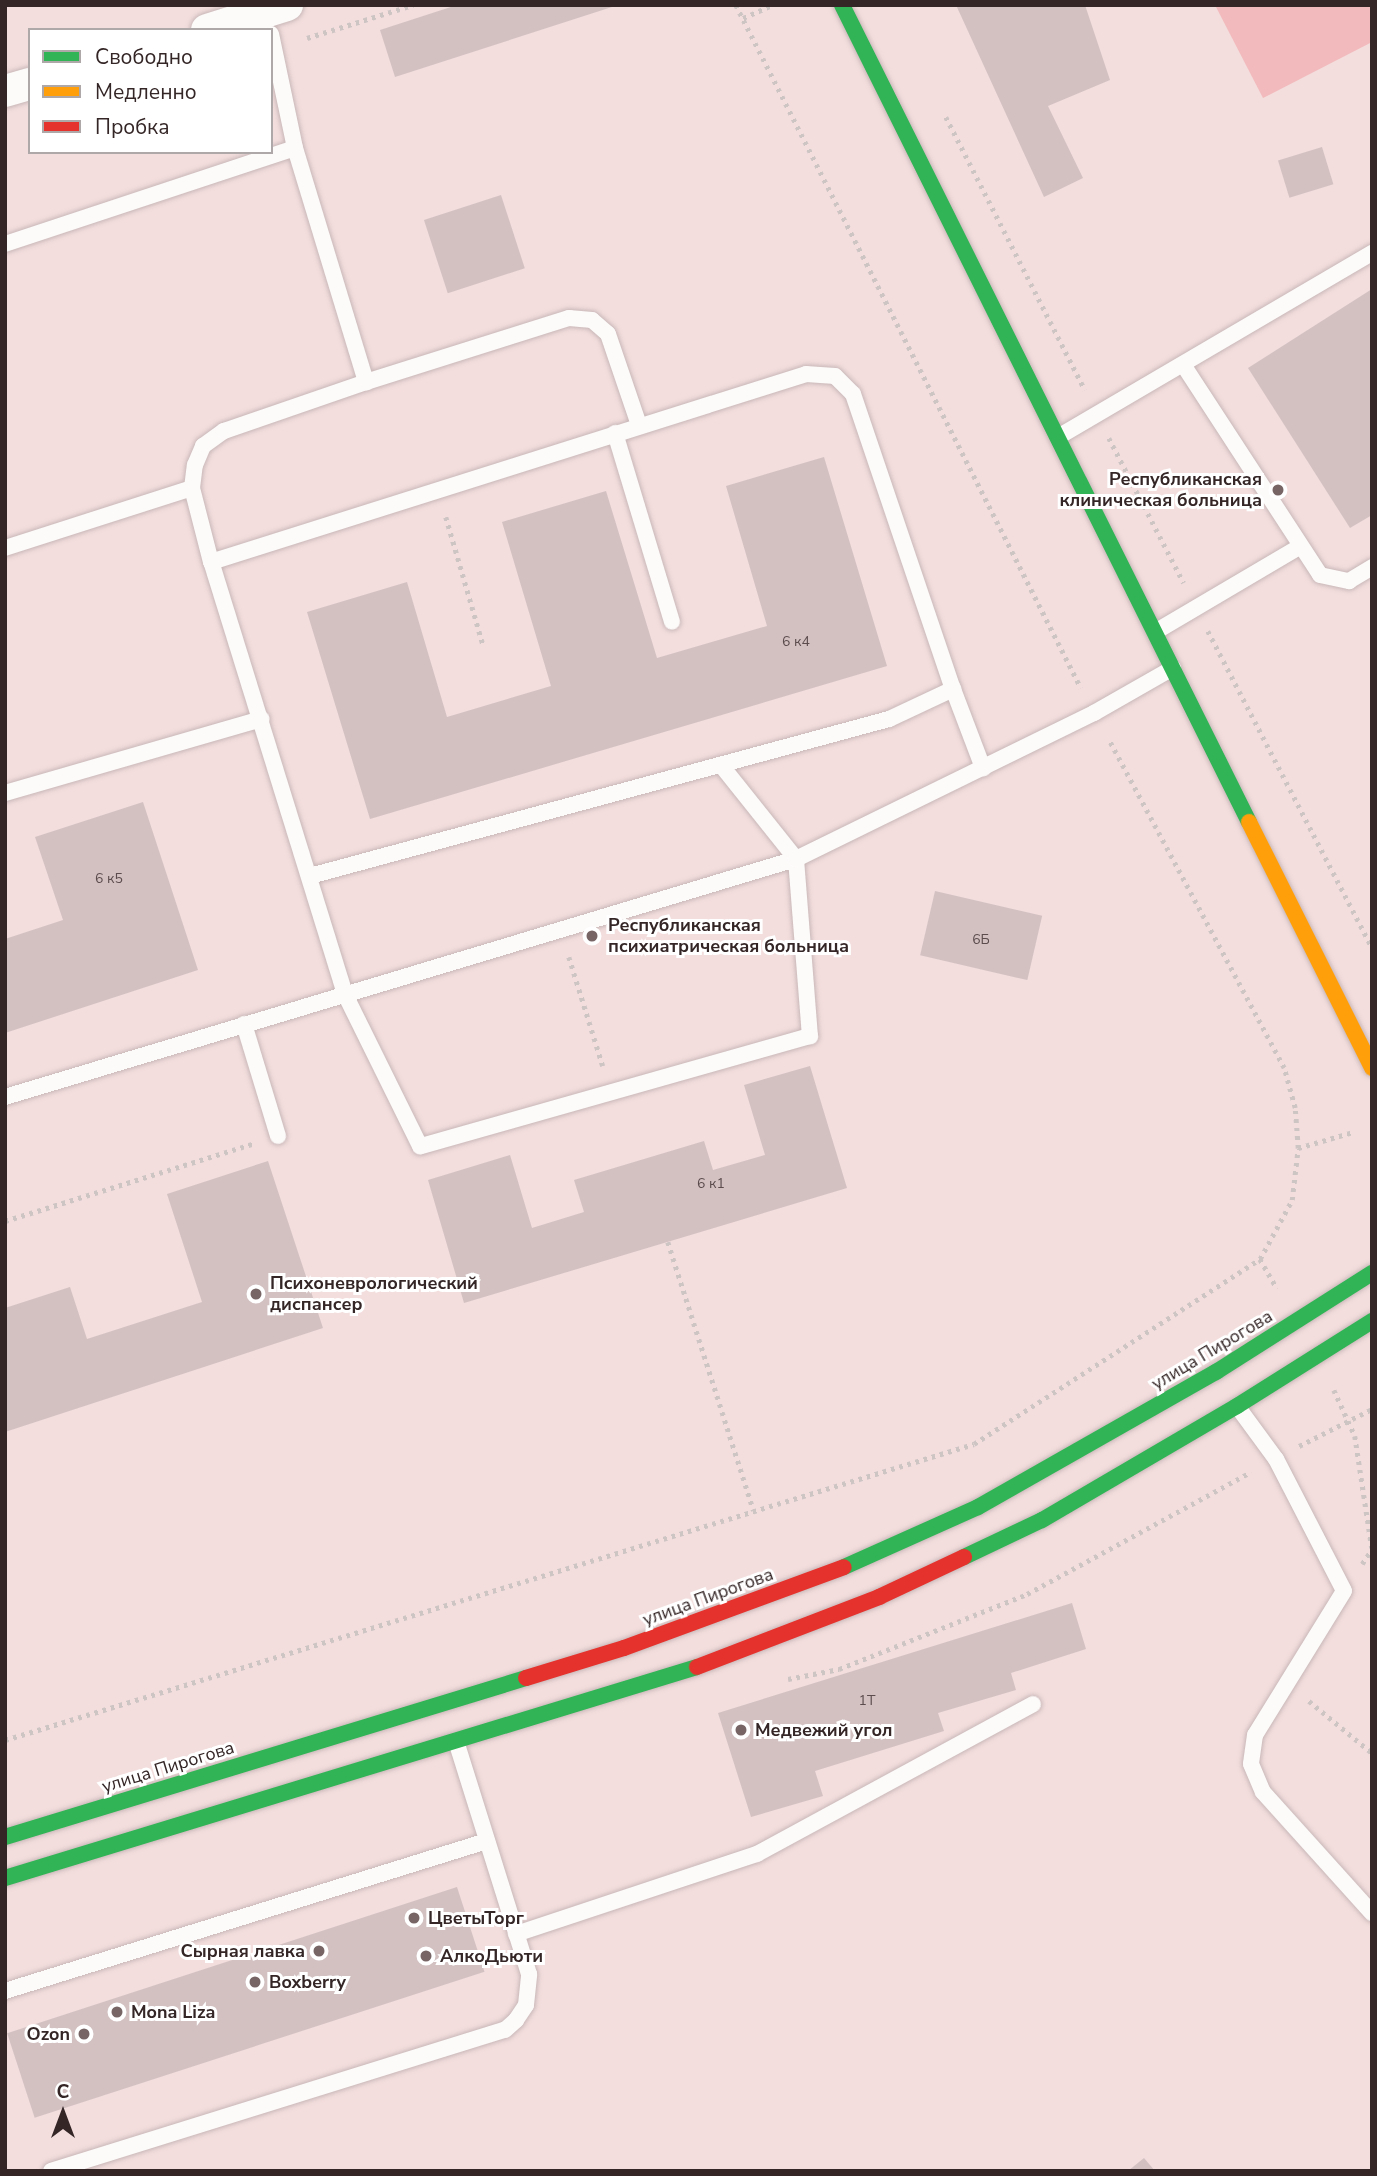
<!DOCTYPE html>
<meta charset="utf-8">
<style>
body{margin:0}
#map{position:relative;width:1377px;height:2176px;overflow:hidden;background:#f3dddd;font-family:"Nunito Sans",sans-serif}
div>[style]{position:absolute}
.green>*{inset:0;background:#f2babc}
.building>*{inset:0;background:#d3c1c2;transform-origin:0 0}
.path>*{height:4.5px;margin-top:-2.25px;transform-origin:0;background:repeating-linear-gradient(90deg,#cdc4c4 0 3.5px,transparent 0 8.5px)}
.roads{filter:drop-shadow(0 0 2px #c8b7b7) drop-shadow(0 0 2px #c8b7b7)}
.lane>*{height:16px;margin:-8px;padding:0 8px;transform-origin:8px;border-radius:8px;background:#fdfafa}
.street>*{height:32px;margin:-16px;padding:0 16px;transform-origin:16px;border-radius:16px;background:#fdfafa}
.fast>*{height:16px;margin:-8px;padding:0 8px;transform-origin:8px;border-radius:8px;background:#30b455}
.slow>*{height:16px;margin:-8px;padding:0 8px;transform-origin:8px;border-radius:8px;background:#ff9f0a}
.jam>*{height:16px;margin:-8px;padding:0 8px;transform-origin:8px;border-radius:8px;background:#e5322d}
.dots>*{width:19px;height:19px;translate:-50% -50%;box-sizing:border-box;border:4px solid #fff;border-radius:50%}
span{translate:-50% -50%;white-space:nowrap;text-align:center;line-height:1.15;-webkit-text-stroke:6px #fff;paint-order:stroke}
.number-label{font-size:14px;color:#5c4c4d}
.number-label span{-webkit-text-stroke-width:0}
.poi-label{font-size:18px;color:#342526;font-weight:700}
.right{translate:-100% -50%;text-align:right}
.left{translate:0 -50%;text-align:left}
.street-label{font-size:18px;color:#342526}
.frame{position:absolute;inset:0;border:7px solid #342526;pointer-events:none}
.legend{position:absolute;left:28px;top:28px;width:245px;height:126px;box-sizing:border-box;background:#fff;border:2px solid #aea8a8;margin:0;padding:9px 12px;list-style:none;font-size:21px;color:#342526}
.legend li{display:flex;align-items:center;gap:14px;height:35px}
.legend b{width:35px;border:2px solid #aea8a8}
.north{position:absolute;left:28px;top:2078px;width:70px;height:70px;-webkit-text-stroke:5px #fff;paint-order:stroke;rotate:0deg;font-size:19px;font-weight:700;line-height:28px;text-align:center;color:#342526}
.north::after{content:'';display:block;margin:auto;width:24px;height:32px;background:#342526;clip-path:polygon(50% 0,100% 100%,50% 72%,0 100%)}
</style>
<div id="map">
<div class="green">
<div style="clip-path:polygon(1215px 5px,1372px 5px,1372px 42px,1263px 98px)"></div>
</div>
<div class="building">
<div style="clip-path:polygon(457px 5px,615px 5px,615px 6px,395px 77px,380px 30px)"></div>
<div style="clip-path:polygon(956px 5px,1085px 5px,1110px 80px,1048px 106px,1083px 178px,1044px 197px)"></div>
<div style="left:1322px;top:147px;width:39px;height:46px;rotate:73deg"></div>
<div style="left:501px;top:195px;width:77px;height:81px;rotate:72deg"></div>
<div style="clip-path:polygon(1372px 289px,1372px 515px,1350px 528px,1248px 368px)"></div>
<div style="clip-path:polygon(824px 457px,887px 666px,370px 819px,307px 612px,407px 582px,447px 717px,551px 686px,502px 522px,606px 491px,657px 658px,767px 626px,726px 486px)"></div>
<div style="clip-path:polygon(143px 802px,198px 970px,5px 1033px,5px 939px,63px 920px,35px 837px)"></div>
<div style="left:935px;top:891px;width:110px;height:66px;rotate:13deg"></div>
<div style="clip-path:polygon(810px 1066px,847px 1188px,464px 1303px,428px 1180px,510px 1155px,532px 1228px,584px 1212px,574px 1180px,704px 1141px,713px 1170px,765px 1155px,744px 1085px)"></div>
<div style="clip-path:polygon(268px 1161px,323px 1328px,5px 1432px,5px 1308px,70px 1287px,87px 1339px,202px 1302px,167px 1194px)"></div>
<div style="clip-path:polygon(1072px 1603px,1086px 1649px,1011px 1673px,1016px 1690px,938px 1713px,944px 1731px,815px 1771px,823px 1796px,751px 1817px,718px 1713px)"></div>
<div style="left:457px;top:1887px;width:89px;height:473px;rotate:72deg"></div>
<div style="clip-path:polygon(1144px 2158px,1155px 2171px,1128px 2171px)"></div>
</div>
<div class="path">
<div style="left:736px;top:5px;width:765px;rotate:63.2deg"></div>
<div style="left:743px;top:18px;width:32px;rotate:-24deg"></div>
<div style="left:307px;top:38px;width:111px;rotate:-17.3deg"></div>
<div style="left:946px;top:117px;width:306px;rotate:63deg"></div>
<div style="left:1109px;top:438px;width:163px;rotate:62.7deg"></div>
<div style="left:446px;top:517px;width:132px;rotate:73.8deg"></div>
<div style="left:1208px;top:631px;width:357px;rotate:62.6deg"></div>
<div style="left:569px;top:957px;width:114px;rotate:72.7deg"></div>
<div style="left:1298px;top:1148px;width:57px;rotate:-16.2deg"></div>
<div style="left:5px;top:1221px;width:259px;rotate:-17.3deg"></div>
<div style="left:668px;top:1242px;width:282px;rotate:72.3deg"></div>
<div style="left:1260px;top:1259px;width:34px;rotate:60deg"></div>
<div style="left:1334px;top:1390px;width:51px;rotate:65.5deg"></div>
<div style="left:1355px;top:1436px;width:113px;rotate:81.4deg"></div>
<div style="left:1299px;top:1446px;width:82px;rotate:-26.9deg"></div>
<div style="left:1362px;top:1564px;width:18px;rotate:-56deg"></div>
<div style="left:788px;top:1679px;width:52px;rotate:-11.1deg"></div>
<div style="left:839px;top:1669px;width:202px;rotate:-21.7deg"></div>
<div style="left:1027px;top:1594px;width:255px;rotate:-28.6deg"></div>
<div style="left:1309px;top:1701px;width:82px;rotate:39.5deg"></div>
<div style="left:5px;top:1740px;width:1013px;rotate:-16.99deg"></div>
<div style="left:974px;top:1444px;width:341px;rotate:-32.9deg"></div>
<div style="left:1260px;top:1259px;width:67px;rotate:-61.5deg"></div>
<div style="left:1292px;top:1200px;width:52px;rotate:-83.4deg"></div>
<div style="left:1298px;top:1148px;width:40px;rotate:-94.3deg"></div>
<div style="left:1295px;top:1108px;width:41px;rotate:-105.4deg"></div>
<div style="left:1284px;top:1068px;width:373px;rotate:-118.1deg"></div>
</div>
<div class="roads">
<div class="lane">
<div style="left:271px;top:34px;width:116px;rotate:78.1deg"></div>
<div style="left:295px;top:148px;width:245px;rotate:73.1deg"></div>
<div style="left:5px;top:244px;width:305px;rotate:-18.3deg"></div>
<div style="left:1184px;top:366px;width:249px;rotate:56.9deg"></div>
<div style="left:1320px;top:575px;width:30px;rotate:12deg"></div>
<div style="left:1349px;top:581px;width:27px;rotate:-31deg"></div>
<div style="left:615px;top:433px;width:197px;rotate:73.2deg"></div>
<div style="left:1058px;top:437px;width:364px;rotate:-30.4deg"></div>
<div style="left:5px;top:548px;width:196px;rotate:-17.8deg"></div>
<div style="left:211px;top:562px;width:76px;rotate:-104.4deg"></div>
<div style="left:192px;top:488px;width:23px;rotate:-83deg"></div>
<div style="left:195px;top:465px;width:21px;rotate:-67deg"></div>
<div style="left:203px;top:446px;width:26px;rotate:-36deg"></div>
<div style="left:224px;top:431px;width:150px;rotate:-19deg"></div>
<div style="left:366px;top:382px;width:213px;rotate:-17.5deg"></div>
<div style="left:569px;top:318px;width:23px;rotate:5deg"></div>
<div style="left:592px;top:320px;width:21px;rotate:41deg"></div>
<div style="left:608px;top:334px;width:96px;rotate:71.2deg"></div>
<div style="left:1155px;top:632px;width:169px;rotate:-30.5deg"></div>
<div style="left:721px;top:765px;width:120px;rotate:51.4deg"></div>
<div style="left:796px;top:859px;width:178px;rotate:85.5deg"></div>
<div style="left:810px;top:1036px;width:405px;rotate:164.2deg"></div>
<div style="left:420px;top:1146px;width:169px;rotate:-116.3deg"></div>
<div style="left:345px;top:994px;width:452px;rotate:-107.2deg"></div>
<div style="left:211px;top:562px;width:624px;rotate:-17.53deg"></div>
<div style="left:806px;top:374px;width:29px;rotate:4deg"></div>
<div style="left:835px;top:376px;width:25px;rotate:45deg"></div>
<div style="left:853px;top:394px;width:311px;rotate:71.3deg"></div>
<div style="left:953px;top:689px;width:85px;rotate:69.2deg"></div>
<div style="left:5px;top:793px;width:267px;rotate:-16.1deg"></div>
<div style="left:310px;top:876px;width:600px;rotate:-15.17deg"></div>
<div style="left:889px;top:719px;width:71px;rotate:-25.1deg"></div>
<div style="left:244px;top:1024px;width:117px;rotate:73.1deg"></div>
<div style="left:5px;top:1097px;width:826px;rotate:-16.75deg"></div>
<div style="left:796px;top:859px;width:332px;rotate:-26.1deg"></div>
<div style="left:1094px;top:713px;width:91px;rotate:-29.7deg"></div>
<div style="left:1237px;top:1406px;width:66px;rotate:53.7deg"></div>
<div style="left:1276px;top:1459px;width:148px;rotate:62.7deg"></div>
<div style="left:1344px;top:1591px;width:169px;rotate:121.7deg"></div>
<div style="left:1255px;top:1735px;width:29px;rotate:98deg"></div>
<div style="left:1251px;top:1764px;width:30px;rotate:67deg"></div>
<div style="left:1263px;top:1792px;width:163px;rotate:48deg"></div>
<div style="left:516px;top:1934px;width:254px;rotate:-18.4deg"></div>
<div style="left:757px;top:1854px;width:314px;rotate:-28.5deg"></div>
<div style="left:5px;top:1991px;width:505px;rotate:-17.29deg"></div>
<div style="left:51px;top:2171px;width:475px;rotate:-17.3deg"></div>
<div style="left:505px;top:2030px;width:15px;rotate:-42deg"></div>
<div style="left:516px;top:2020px;width:18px;rotate:-56deg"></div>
<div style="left:526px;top:2005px;width:31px;rotate:-84deg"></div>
<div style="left:529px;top:1974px;width:244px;rotate:-107.4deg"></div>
</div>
<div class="street">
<div style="left:207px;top:30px;width:84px;rotate:-17.4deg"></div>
<div style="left:5px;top:91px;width:26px;rotate:-16deg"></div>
</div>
<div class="fast">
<div style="left:842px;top:5px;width:913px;rotate:63.52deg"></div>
<div style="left:964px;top:1557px;width:86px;rotate:-25.4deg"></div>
<div style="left:1042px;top:1520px;width:226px;rotate:-30.3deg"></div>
<div style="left:1237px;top:1406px;width:160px;rotate:-32.2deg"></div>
<div style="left:844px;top:1567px;width:147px;rotate:-24.1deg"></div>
<div style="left:978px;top:1507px;width:274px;rotate:-29.6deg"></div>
<div style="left:1216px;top:1372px;width:185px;rotate:-32.4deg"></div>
<div style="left:5px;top:1837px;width:545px;rotate:-16.97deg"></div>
<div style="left:5px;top:1878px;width:723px;rotate:-16.96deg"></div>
</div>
<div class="slow">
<div style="left:1249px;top:822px;width:275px;rotate:63.4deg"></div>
</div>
<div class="jam">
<div style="left:697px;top:1667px;width:195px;rotate:-21deg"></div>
<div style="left:879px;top:1597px;width:94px;rotate:-25.2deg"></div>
<div style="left:526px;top:1678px;width:102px;rotate:-17deg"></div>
<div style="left:624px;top:1648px;width:234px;rotate:-20.2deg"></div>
</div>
</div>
<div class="dots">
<div style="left:1278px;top:490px;background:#776566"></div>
<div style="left:592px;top:936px;background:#776566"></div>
<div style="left:256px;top:1294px;background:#776566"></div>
<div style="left:741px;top:1730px;background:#776566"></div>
<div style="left:414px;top:1918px;background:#776566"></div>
<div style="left:319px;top:1951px;background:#776566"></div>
<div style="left:426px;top:1956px;background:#776566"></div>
<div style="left:255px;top:1982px;background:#776566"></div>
<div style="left:117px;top:2012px;background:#776566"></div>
<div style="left:84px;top:2034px;background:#776566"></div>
</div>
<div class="number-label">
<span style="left:796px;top:642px">6 к4</span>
<span style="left:109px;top:879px">6 к5</span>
<span style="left:981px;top:940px">6Б</span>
<span style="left:711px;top:1184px">6 к1</span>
<span style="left:867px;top:1701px">1Т</span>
</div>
<div class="poi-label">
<span class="right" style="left:1262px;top:490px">Республиканская<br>клиническая больница</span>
<span class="left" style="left:608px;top:936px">Республиканская<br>психиатрическая больница</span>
<span class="left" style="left:270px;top:1294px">Психоневрологический<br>диспансер</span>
<span class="left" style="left:755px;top:1730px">Медвежий угол</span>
<span class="left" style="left:428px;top:1918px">ЦветыТорг</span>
<span class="right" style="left:305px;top:1951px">Сырная лавка</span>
<span class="left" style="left:440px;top:1956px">АлкоДьюти</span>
<span class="left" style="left:269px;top:1982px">Boxberry</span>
<span class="left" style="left:131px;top:2012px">Mona Liza</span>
<span class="right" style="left:70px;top:2034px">Ozon</span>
</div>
<div class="street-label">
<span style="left:1212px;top:1350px;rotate:-31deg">улица Пирогова</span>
<span style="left:708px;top:1597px;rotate:-20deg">улица Пирогова</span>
<span style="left:168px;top:1767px;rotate:-17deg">улица Пирогова</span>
</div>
<div class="frame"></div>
<ul class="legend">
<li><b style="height:9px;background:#30b455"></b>Свободно</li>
<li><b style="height:9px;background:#ff9f0a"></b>Медленно</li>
<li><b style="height:9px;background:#e5322d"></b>Пробка</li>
</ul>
<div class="north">С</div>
</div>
